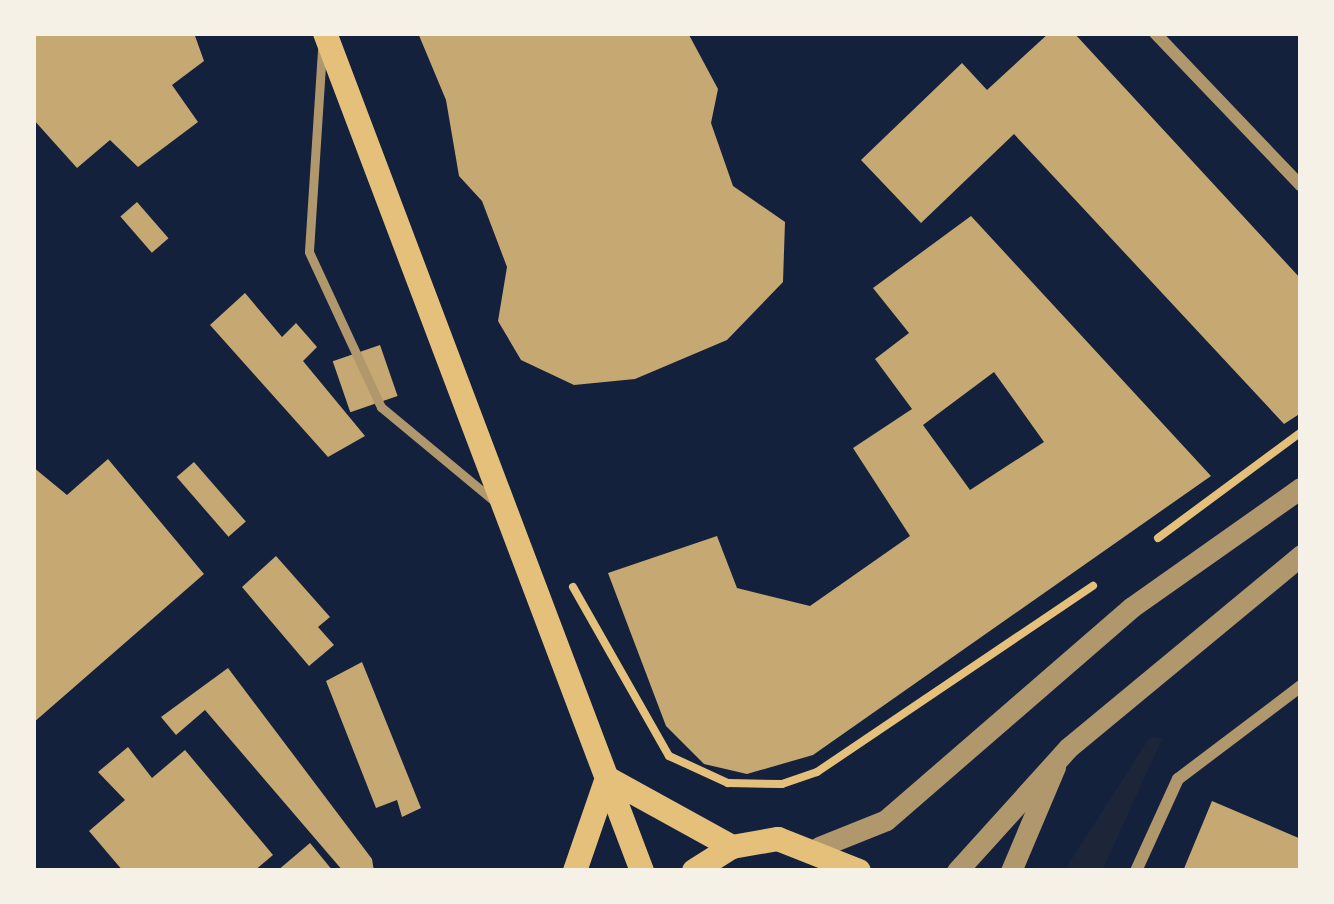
<!DOCTYPE html>
<style>
body{margin:0}
#map{position:relative;width:1334px;height:904px;overflow:hidden;background:#14213d;font-family:Raleway,sans-serif}
div>[style]{position:absolute}
.green>*{inset:0;background:#1d2539}
.building>*{inset:0;background:#c6a872;transform-origin:0 0}
.path>*{height:8px;margin:-4px;padding:0 4px;transform-origin:4px;border-radius:4px;background:#e5c07b}
.service>*{height:9px;margin:-4.5px;padding:0 4.5px;transform-origin:4.5px;border-radius:4.5px;background:#b1986c}
.minor>*{height:12px;margin:-6px;padding:0 6px;transform-origin:6px;border-radius:6px;background:#b1986c}
.tertiary>*{height:21px;margin:-10.5px;padding:0 10.5px;transform-origin:10.5px;border-radius:10.5px;background:#b1986c}
.secondary>*{height:24px;margin:-12px;padding:0 12px;transform-origin:12px;border-radius:12px;background:#e5c07b}
span{translate:-50% -50%;white-space:nowrap;text-align:center;line-height:1.15;-webkit-text-stroke:9px #f6f1e7;paint-order:stroke}
.frame{position:absolute;inset:0;border:36px solid #f6f1e7;pointer-events:none}
</style>
<div id="map">
<div class="green">
<div style="clip-path:polygon(1150px 737px,1162px 739px,1102px 871px,1064px 871px)"></div>
</div>
<div class="building">
<div style="clip-path:polygon(33px 33px,194px 33px,204px 61px,172px 85px,198px 122px,138px 167px,110px 140px,77px 168px,33px 119px)"></div>
<div style="clip-path:polygon(418px 33px,688px 33px,718px 89px,711px 123px,733px 186px,785px 222px,783px 282px,727px 340px,635px 379px,574px 385px,521px 360px,498px 321px,507px 267px,482px 201px,459px 176px,446px 100px)"></div>
<div style="clip-path:polygon(1049px 33px,1074px 33px,1301px 279px,1301px 413px,1284px 424px,1014px 134px,921px 223px,861px 160px,962px 63px,987px 90px)"></div>
<div style="left:137px;top:202px;width:48px;height:22px;rotate:49deg"></div>
<div style="clip-path:polygon(evenodd,971px 216px,1211px 476px,813px 755px,747px 774px,704px 764px,666px 726px,608px 573px,717px 536px,737px 588px,810px 606px,910px 536px,853px 448px,912px 409px,875px 359px,909px 333px,873px 288px,971px 216px,994px 372px,1044px 442px,970px 490px,923px 425px,994px 372px)"></div>
<div style="clip-path:polygon(245px 293px,282px 337px,296px 323px,317px 347px,303px 361px,365px 436px,328px 457px,210px 325px)"></div>
<div style="left:380px;top:345px;width:54px;height:50px;rotate:71deg"></div>
<div style="clip-path:polygon(108px 459px,204px 574px,33px 723px,33px 467px,67px 495px)"></div>
<div style="left:194px;top:462px;width:79px;height:23px;rotate:49deg"></div>
<div style="clip-path:polygon(276px 556px,330px 617px,318px 627px,334px 645px,309px 666px,242px 587px)"></div>
<div style="clip-path:polygon(362px 662px,421px 808px,402px 817px,397px 800px,376px 808px,326px 681px)"></div>
<div style="clip-path:polygon(228px 668px,372px 859px,374px 871px,343px 871px,205px 710px,176px 735px,161px 717px)"></div>
<div style="clip-path:polygon(128px 747px,152px 778px,185px 750px,273px 855px,254px 871px,123px 871px,89px 831px,125px 800px,98px 772px)"></div>
<div style="clip-path:polygon(1212px 801px,1301px 839px,1301px 871px,1183px 871px)"></div>
<div style="clip-path:polygon(310px 843px,333px 871px,277px 871px)"></div>
</div>
<div class="path">
<div style="left:1158px;top:538px;width:178px;rotate:-36.5deg"></div>
<div style="left:573px;top:587px;width:194px;rotate:60.4deg"></div>
<div style="left:669px;top:756px;width:65px;rotate:24.6deg"></div>
<div style="left:728px;top:783px;width:54px;rotate:1.1deg"></div>
<div style="left:782px;top:784px;width:37px;rotate:-19deg"></div>
<div style="left:817px;top:772px;width:333px;rotate:-34deg"></div>
</div>
<div class="service">
<div style="left:322px;top:50px;width:202px;rotate:93.7deg"></div>
<div style="left:309px;top:252px;width:171px;rotate:65.1deg"></div>
<div style="left:381px;top:407px;width:144px;rotate:39.7deg"></div>
</div>
<div class="minor">
<div style="left:1155px;top:33px;width:211px;rotate:46.3deg"></div>
<div style="left:1136px;top:871px;width:101px;rotate:-65.5deg"></div>
<div style="left:1178px;top:779px;width:154px;rotate:-37.1deg"></div>
</div>
<div class="tertiary">
<div style="left:819px;top:847px;width:72px;rotate:-21.9deg"></div>
<div style="left:886px;top:820px;width:325px;rotate:-40.9deg"></div>
<div style="left:1132px;top:607px;width:207px;rotate:-35.2deg"></div>
<div style="left:957px;top:871px;width:166px;rotate:-47.9deg"></div>
<div style="left:1068px;top:748px;width:303px;rotate:-39.6deg"></div>
<div style="left:1011px;top:871px;width:113px;rotate:-67.1deg"></div>
</div>
<div class="secondary">
<div style="left:325px;top:33px;width:896px;rotate:69.28deg"></div>
<div style="left:607px;top:778px;width:143px;rotate:28.9deg"></div>
<div style="left:575px;top:871px;width:98px;rotate:-71deg"></div>
<div style="left:694px;top:871px;width:45px;rotate:-32.3deg"></div>
<div style="left:732px;top:847px;width:47px;rotate:-9.9deg"></div>
<div style="left:778px;top:839px;width:87px;rotate:21.6deg"></div>
</div>
<div class="frame"></div>
</div>
